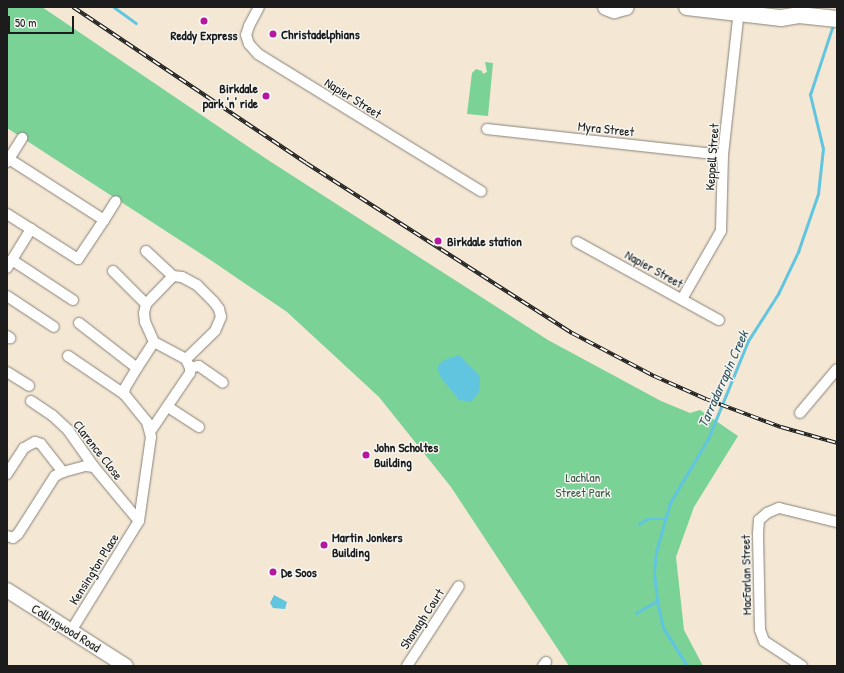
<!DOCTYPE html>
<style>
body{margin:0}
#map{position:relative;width:844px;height:673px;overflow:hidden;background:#f4e7d4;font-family:"Patrick Hand",sans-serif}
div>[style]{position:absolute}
.green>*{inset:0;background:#7ad297}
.water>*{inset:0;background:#61c5df}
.stream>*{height:2.5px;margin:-1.25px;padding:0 1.25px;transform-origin:1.25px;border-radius:1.25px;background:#61c5df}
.roads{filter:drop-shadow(0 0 1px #888278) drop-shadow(0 0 1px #888278)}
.street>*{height:10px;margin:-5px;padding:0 5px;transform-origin:5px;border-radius:5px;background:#fff}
.secondary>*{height:14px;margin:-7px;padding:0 7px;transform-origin:7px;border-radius:7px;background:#fff}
.primary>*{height:16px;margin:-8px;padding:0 8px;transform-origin:8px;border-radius:8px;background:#fff}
.rail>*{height:4px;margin-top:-2px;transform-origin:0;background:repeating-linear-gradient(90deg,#f6f6f2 0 8px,#1c1c1c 0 16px);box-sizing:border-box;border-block:1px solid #1c1c1c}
.dots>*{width:11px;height:11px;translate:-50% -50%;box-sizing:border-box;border:2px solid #f6f6f2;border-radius:50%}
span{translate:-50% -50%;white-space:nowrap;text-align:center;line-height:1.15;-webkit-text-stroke:3px #f6f6f2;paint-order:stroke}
.poi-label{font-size:13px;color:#1c1c1c;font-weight:700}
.left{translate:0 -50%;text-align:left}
.right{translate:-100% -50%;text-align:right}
.street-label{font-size:13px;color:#1c1c1c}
.park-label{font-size:13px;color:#3d5c47}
.water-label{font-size:14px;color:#345760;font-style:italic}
.frame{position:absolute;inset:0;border:8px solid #1c1c1c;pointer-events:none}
.scale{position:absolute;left:8px;top:16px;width:66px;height:18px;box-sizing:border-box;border:2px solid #1c1c1c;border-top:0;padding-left:5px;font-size:12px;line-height:14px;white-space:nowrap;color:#1c1c1c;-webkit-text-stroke:3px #f6f6f2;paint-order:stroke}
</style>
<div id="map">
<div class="green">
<div style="clip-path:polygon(7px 7px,42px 7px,268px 160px,548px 340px,661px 401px,690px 413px,700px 410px,738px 436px,694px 507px,676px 557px,684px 630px,703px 666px,569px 666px,451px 487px,379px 397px,287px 312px,212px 261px,7px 128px)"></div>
<div style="clip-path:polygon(485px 62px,493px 63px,488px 116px,467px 114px,472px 73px,476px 69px,482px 71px,483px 74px,487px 72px)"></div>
</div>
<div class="water">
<div style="clip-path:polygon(459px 355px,480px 376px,479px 392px,471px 402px,459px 400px,441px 378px,437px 368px,442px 361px)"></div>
<div style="clip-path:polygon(274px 595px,287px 602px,285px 609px,273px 608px,270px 603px)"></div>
</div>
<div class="stream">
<div style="left:114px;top:7px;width:27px;rotate:36deg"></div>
<div style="left:639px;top:524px;width:9px;rotate:-32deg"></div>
<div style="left:647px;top:519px;width:18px"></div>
<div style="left:636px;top:613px;width:24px;rotate:-30deg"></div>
<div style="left:687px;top:666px;width:45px;rotate:-122.3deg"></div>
<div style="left:663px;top:628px;width:28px;rotate:-103deg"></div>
<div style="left:657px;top:601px;width:29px;rotate:-96deg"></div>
<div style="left:654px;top:572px;width:20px;rotate:-84deg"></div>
<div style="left:656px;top:552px;width:51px;rotate:-74.1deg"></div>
<div style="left:670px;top:503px;width:74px;rotate:-59.3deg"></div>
<div style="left:708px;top:439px;width:106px;rotate:-67.8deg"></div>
<div style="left:748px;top:341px;width:56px;rotate:-57.4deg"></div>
<div style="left:778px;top:294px;width:47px;rotate:-64.5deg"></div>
<div style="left:798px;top:252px;width:61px;rotate:-71deg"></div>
<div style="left:818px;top:194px;width:45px;rotate:-83.7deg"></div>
<div style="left:823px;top:149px;width:56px;rotate:-103.5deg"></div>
<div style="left:810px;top:95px;width:71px;rotate:-71.8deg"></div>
</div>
<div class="roads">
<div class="street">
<div style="left:259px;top:7px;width:21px;rotate:118deg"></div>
<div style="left:249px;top:26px;width:9px;rotate:108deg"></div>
<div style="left:246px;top:35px;width:9px;rotate:72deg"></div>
<div style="left:249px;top:44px;width:13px;rotate:48deg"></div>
<div style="left:258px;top:54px;width:262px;rotate:31.6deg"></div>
<div style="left:487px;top:129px;width:237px;rotate:6.3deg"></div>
<div style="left:9px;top:159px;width:25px;rotate:-58deg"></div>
<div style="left:7px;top:162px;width:4px;rotate:-56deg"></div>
<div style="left:9px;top:159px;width:113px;rotate:32.7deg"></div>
<div style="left:104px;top:220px;width:47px;rotate:123.7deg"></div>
<div style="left:78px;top:259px;width:84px;rotate:-147.6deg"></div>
<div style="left:104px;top:220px;width:22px;rotate:-58deg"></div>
<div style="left:577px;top:242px;width:162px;rotate:28.8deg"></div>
<div style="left:146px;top:251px;width:37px;rotate:43deg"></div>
<div style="left:12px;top:260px;width:73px;rotate:33.3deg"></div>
<div style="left:7px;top:268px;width:46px;rotate:-58.4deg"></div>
<div style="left:113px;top:271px;width:47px;rotate:45deg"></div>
<div style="left:7px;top:296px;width:56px;rotate:33.4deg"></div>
<div style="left:682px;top:299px;width:78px;rotate:-60.2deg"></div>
<div style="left:721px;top:231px;width:76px;rotate:-88.5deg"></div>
<div style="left:723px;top:155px;width:147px;rotate:-83.7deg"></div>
<div style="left:79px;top:323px;width:73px;rotate:37.8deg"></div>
<div style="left:7px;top:336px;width:4px;rotate:34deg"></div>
<div style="left:68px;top:356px;width:68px;rotate:34.2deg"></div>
<div style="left:190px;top:368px;width:9px;rotate:-13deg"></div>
<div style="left:199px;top:366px;width:29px;rotate:35deg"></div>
<div style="left:7px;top:372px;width:26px;rotate:32deg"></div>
<div style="left:31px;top:401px;width:25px;rotate:34deg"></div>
<div style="left:52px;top:415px;width:22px;rotate:43deg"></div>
<div style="left:68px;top:430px;width:45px;rotate:54.9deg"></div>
<div style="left:94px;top:467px;width:70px;rotate:50.2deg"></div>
<div style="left:168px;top:407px;width:37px;rotate:33deg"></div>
<div style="left:800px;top:413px;width:57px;rotate:-49.9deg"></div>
<div style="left:150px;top:432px;width:71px;rotate:-55.9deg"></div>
<div style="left:190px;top:373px;width:5px;rotate:-90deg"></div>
<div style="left:190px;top:368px;width:10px;rotate:-114deg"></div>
<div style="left:186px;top:359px;width:36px;rotate:-152deg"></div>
<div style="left:154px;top:342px;width:22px;rotate:-114deg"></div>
<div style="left:145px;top:322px;width:9px;rotate:-96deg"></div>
<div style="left:144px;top:313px;width:9px;rotate:-77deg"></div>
<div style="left:146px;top:304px;width:39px;rotate:-46deg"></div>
<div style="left:173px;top:276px;width:9px;rotate:6deg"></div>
<div style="left:182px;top:277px;width:17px;rotate:28deg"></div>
<div style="left:197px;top:285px;width:24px;rotate:45deg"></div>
<div style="left:214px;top:302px;width:9px;rotate:54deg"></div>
<div style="left:219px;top:309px;width:8px;rotate:76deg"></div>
<div style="left:221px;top:317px;width:15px;rotate:113deg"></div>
<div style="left:215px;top:331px;width:40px;rotate:136deg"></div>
<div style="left:7px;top:474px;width:31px;rotate:-57deg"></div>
<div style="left:24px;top:448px;width:13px;rotate:-29deg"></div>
<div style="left:35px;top:442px;width:6px;rotate:18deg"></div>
<div style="left:41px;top:444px;width:36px;rotate:52deg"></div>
<div style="left:7px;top:536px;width:6px;rotate:18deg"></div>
<div style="left:13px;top:538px;width:6px;rotate:-39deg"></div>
<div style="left:18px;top:534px;width:69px;rotate:-57.5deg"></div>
<div style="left:55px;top:476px;width:9px;rotate:-27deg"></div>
<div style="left:63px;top:472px;width:24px;rotate:-15deg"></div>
<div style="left:86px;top:466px;width:8px;rotate:7deg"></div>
<div style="left:71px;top:631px;width:129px;rotate:-58.3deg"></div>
<div style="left:139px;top:521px;width:85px;rotate:-81.9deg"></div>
<div style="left:151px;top:437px;width:16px;rotate:-105deg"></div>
<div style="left:147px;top:422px;width:36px;rotate:-129deg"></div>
<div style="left:124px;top:394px;width:6px;rotate:-81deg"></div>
<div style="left:125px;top:388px;width:23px;rotate:-59deg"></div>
<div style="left:137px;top:368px;width:31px;rotate:-57deg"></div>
<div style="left:407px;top:666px;width:95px;rotate:-57deg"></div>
<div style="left:543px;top:666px;width:5px;rotate:-53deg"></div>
<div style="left:802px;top:666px;width:45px;rotate:-146.7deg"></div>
<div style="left:764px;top:641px;width:12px;rotate:-110deg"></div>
<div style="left:760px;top:630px;width:96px;rotate:-91.2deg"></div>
<div style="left:758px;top:534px;width:14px;rotate:-86deg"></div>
<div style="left:759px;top:520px;width:11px;rotate:-41deg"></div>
<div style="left:767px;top:513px;width:13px;rotate:-23deg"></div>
<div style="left:779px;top:508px;width:60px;rotate:13.6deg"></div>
</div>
<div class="secondary">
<div style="left:7px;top:590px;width:141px;rotate:32.6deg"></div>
</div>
<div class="primary">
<div style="left:606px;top:7px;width:9px;rotate:21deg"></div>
<div style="left:614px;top:10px;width:12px;rotate:-14deg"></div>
<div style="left:687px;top:7px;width:95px;rotate:6.7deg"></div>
<div style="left:781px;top:18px;width:18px;rotate:-9deg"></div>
<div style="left:799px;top:15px;width:38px;rotate:6deg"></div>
</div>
</div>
<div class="rail">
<div style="left:73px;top:7px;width:280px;rotate:33.8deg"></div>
<div style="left:306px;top:163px;width:316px;rotate:32.6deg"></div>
<div style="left:572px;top:333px;width:93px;rotate:27.7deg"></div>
<div style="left:654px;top:376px;width:57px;rotate:23.9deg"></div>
<div style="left:706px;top:399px;width:80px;rotate:20.5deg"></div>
<div style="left:781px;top:427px;width:58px;rotate:15.9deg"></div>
</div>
<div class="dots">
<div style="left:204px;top:21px;background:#b5179e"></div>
<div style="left:273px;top:34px;background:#b5179e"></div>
<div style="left:266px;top:96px;background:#b5179e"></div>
<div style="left:438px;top:241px;background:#b5179e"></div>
<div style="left:366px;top:455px;background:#b5179e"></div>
<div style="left:324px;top:545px;background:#b5179e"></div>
<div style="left:273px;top:572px;background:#b5179e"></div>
</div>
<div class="poi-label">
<span class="left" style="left:281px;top:34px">Christadelphians</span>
<span style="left:204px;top:35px">Reddy Express</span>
<span class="right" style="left:258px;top:96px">Birkdale<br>park 'n' ride</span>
<span class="left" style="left:447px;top:241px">Birkdale station</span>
<span class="left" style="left:374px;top:455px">John Scholtes<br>Building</span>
<span class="left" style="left:332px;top:545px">Martin Jonkers<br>Building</span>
<span class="left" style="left:281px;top:572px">De Soos</span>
</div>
<div class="street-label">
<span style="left:353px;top:98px;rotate:32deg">Napier Street</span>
<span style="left:606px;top:129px;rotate:6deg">Myra Street</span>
<span style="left:712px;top:157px;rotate:-86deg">Keppell Street</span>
<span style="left:654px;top:269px;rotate:29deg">Napier Street</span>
<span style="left:98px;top:450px;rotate:52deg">Clarence Close</span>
<span style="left:94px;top:569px;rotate:-58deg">Kensington Place</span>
<span style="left:746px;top:575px;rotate:-91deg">MacFarlan Street</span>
<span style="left:422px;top:619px;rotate:-57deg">Shonagh Court</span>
<span style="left:66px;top:628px;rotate:32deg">Collingwood Road</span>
</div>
<div class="park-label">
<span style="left:583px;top:485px">Lachlan<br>Street Park</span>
</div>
<div class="water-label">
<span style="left:723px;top:379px;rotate:-66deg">Tarradarrapin Creek</span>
</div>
<div class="frame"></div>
<div class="scale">50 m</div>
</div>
